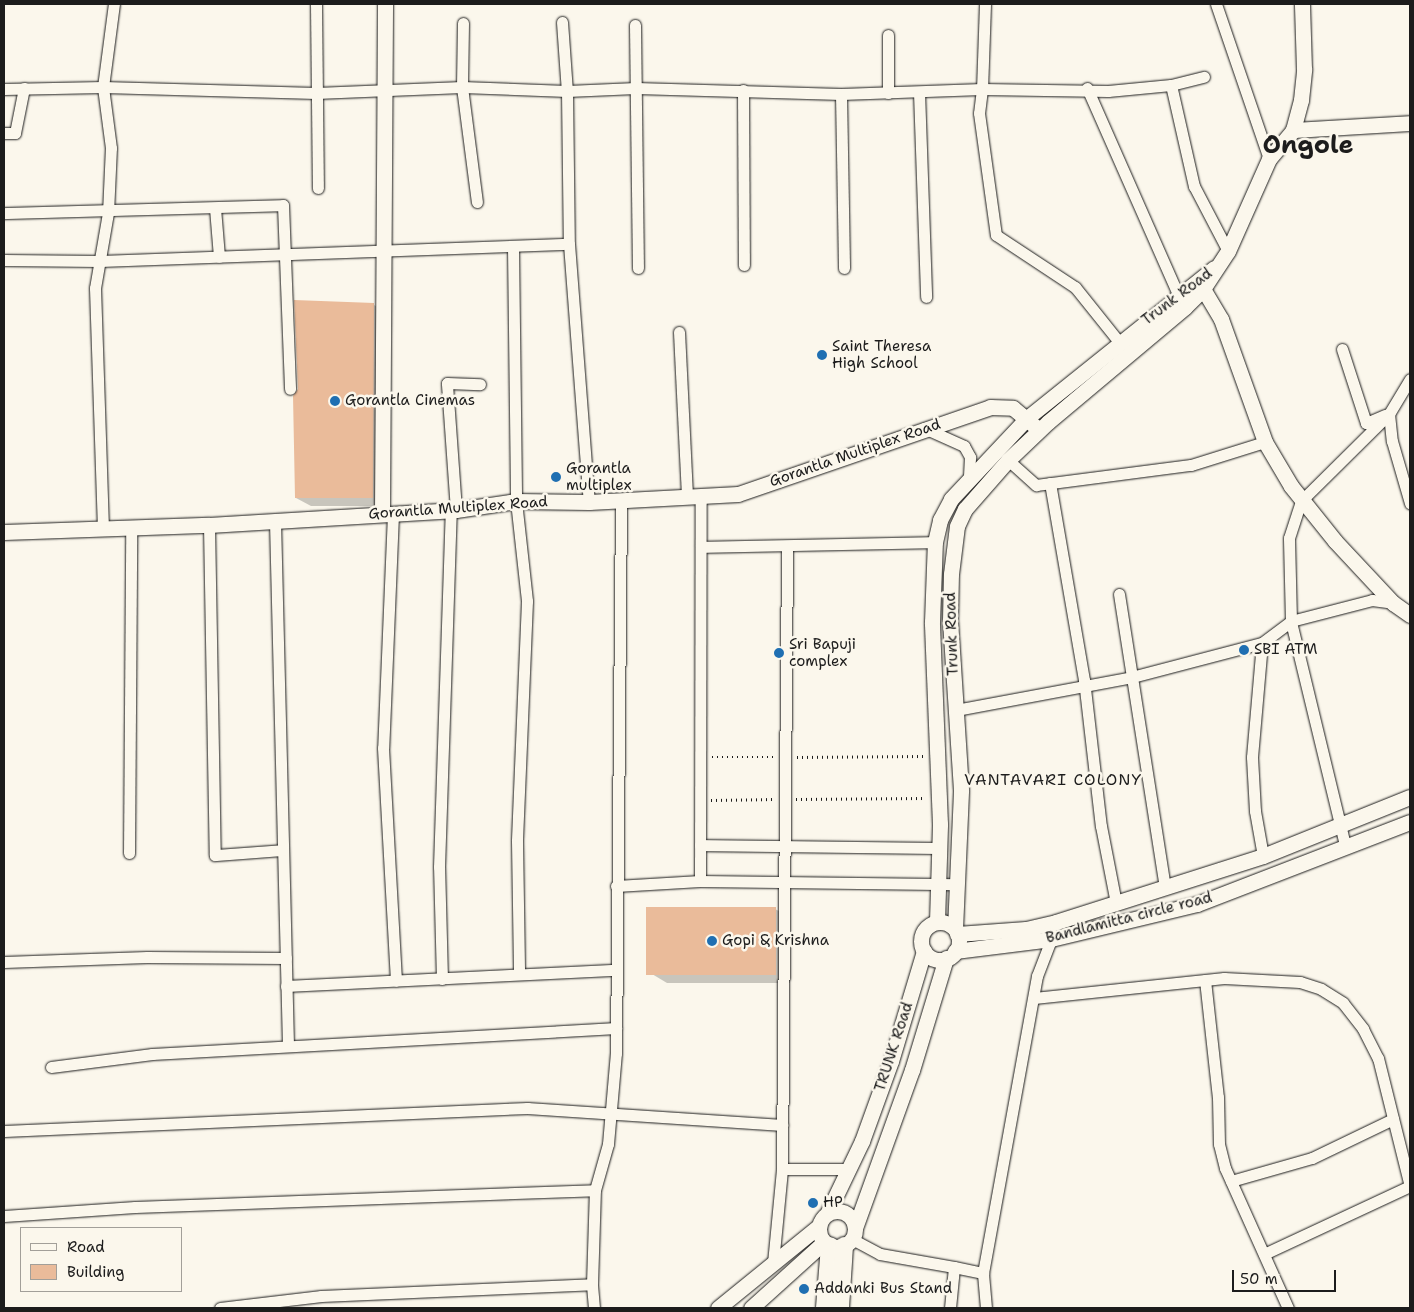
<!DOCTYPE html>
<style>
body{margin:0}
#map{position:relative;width:1414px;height:1312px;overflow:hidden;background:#fbf7ec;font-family:"Shantell Sans",sans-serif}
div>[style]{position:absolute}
.shadow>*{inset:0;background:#0003}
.building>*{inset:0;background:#eabb9a;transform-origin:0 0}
.path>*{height:2.5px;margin-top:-1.25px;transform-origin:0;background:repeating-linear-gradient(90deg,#1c1c1c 0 1px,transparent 0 5px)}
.roads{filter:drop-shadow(0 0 1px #1c1c1c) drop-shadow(0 0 1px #1c1c1c)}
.street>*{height:11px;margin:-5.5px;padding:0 5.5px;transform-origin:5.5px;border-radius:5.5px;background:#fbf7ec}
.secondary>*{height:15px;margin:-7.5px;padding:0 7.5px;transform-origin:7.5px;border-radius:7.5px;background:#fbf7ec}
.secondary>.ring{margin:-7.5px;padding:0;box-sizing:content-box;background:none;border:15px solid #fbf7ec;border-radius:50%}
.primary>*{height:18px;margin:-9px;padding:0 9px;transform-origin:9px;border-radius:9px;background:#fbf7ec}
.dots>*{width:14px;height:14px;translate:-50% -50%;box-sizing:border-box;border:2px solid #fbf7ec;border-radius:50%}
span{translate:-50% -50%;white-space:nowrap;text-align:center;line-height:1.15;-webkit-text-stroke:5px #fbf7ec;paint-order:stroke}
.street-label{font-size:15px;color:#1c1c1c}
.poi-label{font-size:15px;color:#1c1c1c}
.left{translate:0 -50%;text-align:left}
.neighbourhood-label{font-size:16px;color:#1c1c1c;letter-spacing:1px}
.town-label{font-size:25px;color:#1c1c1c;font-weight:700}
.frame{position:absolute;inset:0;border:5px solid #1c1c1c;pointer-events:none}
.legend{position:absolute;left:20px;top:1227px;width:162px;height:65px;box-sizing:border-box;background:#fbf7ec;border:1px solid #a29f99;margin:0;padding:6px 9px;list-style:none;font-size:15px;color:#1c1c1c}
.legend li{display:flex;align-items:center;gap:10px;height:25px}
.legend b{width:25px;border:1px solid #a29f99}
.scale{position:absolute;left:1232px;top:1270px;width:104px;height:22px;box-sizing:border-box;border:2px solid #1c1c1c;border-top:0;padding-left:6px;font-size:15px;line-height:18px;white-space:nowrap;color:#1c1c1c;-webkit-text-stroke:4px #fbf7ec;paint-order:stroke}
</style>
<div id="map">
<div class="shadow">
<div style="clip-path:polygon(374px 305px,388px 313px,387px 506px,311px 506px,296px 498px)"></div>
<div style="clip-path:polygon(775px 909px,790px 917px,790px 983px,667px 983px,652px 974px)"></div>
</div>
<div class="building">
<div style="clip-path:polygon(294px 300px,374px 303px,373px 498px,295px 498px,293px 396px,298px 389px)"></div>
<div style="left:776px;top:907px;width:68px;height:130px;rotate:90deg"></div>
</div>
<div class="path">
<div style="left:712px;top:757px;width:62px"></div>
<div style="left:797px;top:757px;width:127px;rotate:-0.5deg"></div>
<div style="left:796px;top:799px;width:130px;rotate:-0.4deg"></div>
<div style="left:711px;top:800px;width:62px;rotate:-0.9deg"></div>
</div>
<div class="roads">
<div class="street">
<div style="left:316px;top:4px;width:184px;rotate:89.4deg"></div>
<div style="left:985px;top:4px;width:85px;rotate:92deg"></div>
<div style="left:982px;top:89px;width:126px;rotate:0.9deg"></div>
<div style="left:1108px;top:91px;width:63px;rotate:-5.4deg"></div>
<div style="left:1171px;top:85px;width:34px;rotate:-14deg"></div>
<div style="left:1216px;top:4px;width:164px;rotate:71.1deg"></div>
<div style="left:562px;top:22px;width:69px;rotate:85.9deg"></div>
<div style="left:567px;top:91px;width:153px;rotate:89.3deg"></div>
<div style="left:569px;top:244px;width:259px;rotate:85.6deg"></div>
<div style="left:463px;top:23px;width:64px;rotate:90.9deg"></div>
<div style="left:462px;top:87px;width:116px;rotate:82.6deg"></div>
<div style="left:635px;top:25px;width:243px;rotate:89.3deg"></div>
<div style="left:1171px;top:85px;width:104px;rotate:77.2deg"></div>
<div style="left:1194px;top:186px;width:73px;rotate:62.4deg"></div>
<div style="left:1087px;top:88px;width:225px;rotate:66.2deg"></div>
<div style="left:4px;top:89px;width:99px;rotate:-1.2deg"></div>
<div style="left:103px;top:87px;width:213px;rotate:1.6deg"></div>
<div style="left:316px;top:93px;width:146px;rotate:-2.4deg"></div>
<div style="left:462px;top:87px;width:105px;rotate:2.2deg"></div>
<div style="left:567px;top:91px;width:69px;rotate:-2.5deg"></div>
<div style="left:636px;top:88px;width:205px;rotate:1.7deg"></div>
<div style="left:841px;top:94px;width:141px;rotate:-2deg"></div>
<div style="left:982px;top:89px;width:24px;rotate:97deg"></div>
<div style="left:979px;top:113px;width:123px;rotate:82.1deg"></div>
<div style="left:996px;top:235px;width:95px;rotate:33.4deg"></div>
<div style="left:1075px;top:287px;width:70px;rotate:51.3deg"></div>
<div style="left:743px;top:90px;width:175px;rotate:89.7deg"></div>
<div style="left:919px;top:92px;width:205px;rotate:88deg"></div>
<div style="left:888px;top:93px;width:58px;rotate:-90deg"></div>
<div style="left:841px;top:94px;width:174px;rotate:89deg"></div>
<div style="left:4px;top:133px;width:11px"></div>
<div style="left:15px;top:133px;width:46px;rotate:-78.7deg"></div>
<div style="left:215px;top:208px;width:49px;rotate:85.3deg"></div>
<div style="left:4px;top:213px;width:279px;rotate:-1.6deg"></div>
<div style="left:283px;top:205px;width:184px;rotate:87.8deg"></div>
<div style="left:513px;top:247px;width:254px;rotate:89.3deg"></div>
<div style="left:516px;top:501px;width:101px;rotate:83.7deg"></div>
<div style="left:527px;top:601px;width:240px;rotate:92.4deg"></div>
<div style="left:517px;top:841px;width:133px;rotate:89.1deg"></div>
<div style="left:4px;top:260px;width:96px;rotate:0.6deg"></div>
<div style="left:100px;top:261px;width:469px;rotate:-2.1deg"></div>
<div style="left:679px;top:332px;width:165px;rotate:87.2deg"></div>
<div style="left:1342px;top:349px;width:78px;rotate:72deg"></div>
<div style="left:1366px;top:423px;width:21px;rotate:-23deg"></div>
<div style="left:1410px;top:379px;width:41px;rotate:121deg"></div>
<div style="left:1389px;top:414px;width:27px;rotate:84deg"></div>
<div style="left:1392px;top:441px;width:65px;rotate:73.8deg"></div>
<div style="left:924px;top:428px;width:44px;rotate:24.2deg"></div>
<div style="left:964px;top:446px;width:13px;rotate:61deg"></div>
<div style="left:970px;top:457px;width:21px;rotate:93deg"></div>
<div style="left:1008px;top:460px;width:38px;rotate:42deg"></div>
<div style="left:1036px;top:485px;width:156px;rotate:-7.4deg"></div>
<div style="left:1191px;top:465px;width:77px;rotate:-17.3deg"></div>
<div style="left:1050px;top:483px;width:200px;rotate:80.2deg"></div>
<div style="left:1084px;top:680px;width:147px;rotate:83.4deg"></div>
<div style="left:1101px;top:826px;width:78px;rotate:79deg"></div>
<div style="left:456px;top:510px;width:127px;rotate:-94.1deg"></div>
<div style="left:447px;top:383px;width:33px;rotate:2deg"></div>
<div style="left:393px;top:514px;width:234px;rotate:92.4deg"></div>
<div style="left:383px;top:748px;width:233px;rotate:86.8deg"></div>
<div style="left:275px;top:521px;width:525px;rotate:88.58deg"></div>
<div style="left:209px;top:525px;width:330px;rotate:89deg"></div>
<div style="left:215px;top:855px;width:68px;rotate:-4.2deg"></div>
<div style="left:103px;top:529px;width:241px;rotate:-91.9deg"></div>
<div style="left:95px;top:288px;width:76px;rotate:-80.2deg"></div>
<div style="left:108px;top:213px;width:65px;rotate:-87.4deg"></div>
<div style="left:111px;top:148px;width:62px;rotate:-97.5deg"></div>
<div style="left:103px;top:87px;width:84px;rotate:-82.5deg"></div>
<div style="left:701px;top:547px;width:234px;rotate:-1.2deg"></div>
<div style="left:1119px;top:594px;width:298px;rotate:81.1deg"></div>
<div style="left:956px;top:710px;width:179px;rotate:-10.6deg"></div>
<div style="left:1132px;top:677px;width:134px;rotate:-14.7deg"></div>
<div style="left:700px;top:845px;width:232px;rotate:0.7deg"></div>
<div style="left:1345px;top:845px;width:230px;rotate:-103.6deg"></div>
<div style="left:1291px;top:621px;width:83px;rotate:-91.4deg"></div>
<div style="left:1289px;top:538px;width:39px;rotate:-72deg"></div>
<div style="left:1301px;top:501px;width:124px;rotate:-44.7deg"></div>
<div style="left:129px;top:853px;width:325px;rotate:-89.6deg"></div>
<div style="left:1263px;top:856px;width:46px;rotate:-100.1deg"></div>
<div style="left:1255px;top:811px;width:54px;rotate:-93.2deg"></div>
<div style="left:1252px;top:757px;width:114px;rotate:-85deg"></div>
<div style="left:1262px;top:643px;width:36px;rotate:-37deg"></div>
<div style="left:1291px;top:621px;width:84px;rotate:-14.5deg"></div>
<div style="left:1372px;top:600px;width:21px;rotate:8deg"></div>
<div style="left:700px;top:881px;width:385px;rotate:-89.9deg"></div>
<div style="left:616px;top:886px;width:84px;rotate:-3.4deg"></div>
<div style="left:700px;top:881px;width:258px;rotate:0.7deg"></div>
<div style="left:4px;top:962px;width:143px;rotate:-2deg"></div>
<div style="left:147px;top:957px;width:139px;rotate:0.4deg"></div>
<div style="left:442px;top:979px;width:112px;rotate:-91.5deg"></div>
<div style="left:439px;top:867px;width:357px;rotate:-88.1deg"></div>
<div style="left:1205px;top:980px;width:118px;rotate:83.7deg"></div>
<div style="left:1218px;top:1097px;width:47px;rotate:88.8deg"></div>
<div style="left:1219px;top:1144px;width:25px;rotate:76deg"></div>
<div style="left:1225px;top:1168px;width:154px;rotate:65.8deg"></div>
<div style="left:286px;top:986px;width:330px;rotate:-2.8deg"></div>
<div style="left:1034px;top:998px;width:191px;rotate:-6deg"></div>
<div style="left:1224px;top:978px;width:76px;rotate:3deg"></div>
<div style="left:1300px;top:982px;width:22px;rotate:18deg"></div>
<div style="left:1321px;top:989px;width:26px;rotate:32deg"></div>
<div style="left:1343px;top:1003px;width:33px;rotate:52deg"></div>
<div style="left:1363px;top:1029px;width:33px;rotate:63deg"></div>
<div style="left:1378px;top:1058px;width:132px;rotate:76deg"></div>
<div style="left:51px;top:1067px;width:102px;rotate:-7.3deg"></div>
<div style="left:152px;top:1054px;width:465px;rotate:-3.2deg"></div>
<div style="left:4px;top:1131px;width:524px;rotate:-2.52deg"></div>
<div style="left:527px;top:1108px;width:256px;rotate:3.8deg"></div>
<div style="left:782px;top:1169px;width:68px"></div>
<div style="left:1231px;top:1181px;width:84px;rotate:-15.9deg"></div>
<div style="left:1312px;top:1158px;width:90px;rotate:-25.7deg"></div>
<div style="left:4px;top:1216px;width:131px;rotate:-3.9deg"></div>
<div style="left:135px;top:1207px;width:460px;rotate:-2.1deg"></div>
<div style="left:852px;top:1239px;width:32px;rotate:28deg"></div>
<div style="left:880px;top:1254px;width:75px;rotate:10deg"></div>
<div style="left:1264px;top:1254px;width:161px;rotate:-25deg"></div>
<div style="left:773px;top:1263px;width:94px;rotate:-84.5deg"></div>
<div style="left:782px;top:1169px;width:622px;rotate:-89.54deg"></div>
<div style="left:220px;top:1308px;width:102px;rotate:-6.8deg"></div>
<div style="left:321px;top:1296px;width:271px;rotate:-2.5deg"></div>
<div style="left:594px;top:1308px;width:24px;rotate:-95deg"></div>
<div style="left:592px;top:1284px;width:94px;rotate:-88.2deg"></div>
<div style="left:595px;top:1190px;width:48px;rotate:-74.2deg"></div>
<div style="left:608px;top:1144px;width:91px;rotate:-85deg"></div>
<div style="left:616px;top:1053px;width:552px;rotate:-89.48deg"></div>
<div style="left:950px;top:1308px;width:41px;rotate:-84.4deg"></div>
<div style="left:954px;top:1267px;width:30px;rotate:12deg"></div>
<div style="left:986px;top:1308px;width:35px;rotate:-95deg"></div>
<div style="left:983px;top:1273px;width:302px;rotate:-79.7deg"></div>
<div style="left:1037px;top:976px;width:40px;rotate:-69deg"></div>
<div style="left:1051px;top:939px;width:6px;rotate:-90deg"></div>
</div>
<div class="secondary">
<div style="left:1293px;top:130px;width:117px;rotate:-3.4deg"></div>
<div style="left:1199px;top:282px;width:43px;rotate:59.3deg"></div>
<div style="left:1221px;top:319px;width:131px;rotate:70.3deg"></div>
<div style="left:1265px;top:442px;width:51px;rotate:59.4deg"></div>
<div style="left:1291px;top:486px;width:70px;rotate:51.3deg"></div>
<div style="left:1335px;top:541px;width:85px;rotate:46.9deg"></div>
<div style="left:1393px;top:603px;width:21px;rotate:35deg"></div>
<div style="left:382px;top:514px;width:510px;rotate:-89.66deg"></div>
<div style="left:4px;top:532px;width:205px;rotate:-2deg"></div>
<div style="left:209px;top:525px;width:247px;rotate:-3.5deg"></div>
<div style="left:456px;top:510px;width:61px;rotate:-8.5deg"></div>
<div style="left:516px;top:501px;width:73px;rotate:0.8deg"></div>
<div style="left:589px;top:502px;width:149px;rotate:-3.1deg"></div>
<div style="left:738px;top:494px;width:267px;rotate:-19deg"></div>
<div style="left:990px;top:407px;width:23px;rotate:2deg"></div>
<div style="left:1013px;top:408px;width:34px;rotate:40deg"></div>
<div style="left:937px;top:921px;width:97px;rotate:-88.2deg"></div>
<div style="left:940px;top:824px;width:202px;rotate:-92.3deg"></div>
<div style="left:932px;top:622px;width:80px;rotate:-87.9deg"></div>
<div style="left:935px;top:542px;width:23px;rotate:-77deg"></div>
<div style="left:940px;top:520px;width:24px;rotate:-62deg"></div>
<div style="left:951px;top:499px;width:111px;rotate:-46.8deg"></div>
<div style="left:1027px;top:418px;width:240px;rotate:-38.7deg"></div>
<div class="ring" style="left:921px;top:922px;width:23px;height:23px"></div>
<div style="left:955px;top:929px;width:139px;rotate:-87.5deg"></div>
<div style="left:961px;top:790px;width:170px;rotate:-93.7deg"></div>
<div style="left:950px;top:620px;width:46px;rotate:-88.8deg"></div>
<div style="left:951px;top:574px;width:48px;rotate:-82.9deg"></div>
<div style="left:957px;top:526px;width:19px;rotate:-65deg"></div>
<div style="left:965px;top:509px;width:65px;rotate:-48.7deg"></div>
<div style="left:1008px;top:460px;width:55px;rotate:-43.5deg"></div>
<div style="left:1048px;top:422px;width:179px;rotate:-40deg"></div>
<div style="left:1185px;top:307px;width:25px;rotate:-45deg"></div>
<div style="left:1203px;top:289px;width:45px;rotate:-56.7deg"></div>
<div style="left:1228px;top:251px;width:101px;rotate:-66deg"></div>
<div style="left:1269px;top:159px;width:38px;rotate:-50deg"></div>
<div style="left:1293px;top:130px;width:31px;rotate:-75deg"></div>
<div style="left:1301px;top:100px;width:31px;rotate:-84deg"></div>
<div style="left:1304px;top:69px;width:65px;rotate:-91.8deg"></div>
<div style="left:957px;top:934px;width:69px;rotate:-4.1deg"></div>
<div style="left:1026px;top:929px;width:31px;rotate:-13deg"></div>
<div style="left:1056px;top:922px;width:217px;rotate:-17.7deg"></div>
<div style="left:1263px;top:856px;width:158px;rotate:-21.9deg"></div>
<div style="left:955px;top:951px;width:97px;rotate:-7.1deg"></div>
<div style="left:1051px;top:939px;width:150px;rotate:-13.5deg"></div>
<div style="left:1197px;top:904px;width:228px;rotate:-21.1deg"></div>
<div class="ring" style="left:819px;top:1211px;width:21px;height:21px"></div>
<div style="left:828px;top:1212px;width:79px;rotate:-64.4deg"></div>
<div style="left:862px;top:1141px;width:85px;rotate:-70.1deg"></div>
<div style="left:891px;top:1061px;width:115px;rotate:-73.3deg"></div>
<div style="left:855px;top:1228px;width:168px;rotate:-70.2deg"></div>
<div style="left:912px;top:1070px;width:117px;rotate:-73.1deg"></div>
<div style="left:718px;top:1308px;width:130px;rotate:-39.1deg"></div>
<div style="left:751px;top:1308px;width:98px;rotate:-42.1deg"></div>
</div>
<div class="primary">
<div style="left:825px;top:1308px;width:62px;rotate:-85.4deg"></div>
<div style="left:840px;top:1308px;width:62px;rotate:-86.3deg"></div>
</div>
</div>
<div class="dots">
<div style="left:822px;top:355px;background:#1f6fb2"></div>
<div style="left:335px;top:401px;background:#1f6fb2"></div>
<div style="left:556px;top:477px;background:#1f6fb2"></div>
<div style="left:1244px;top:650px;background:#1f6fb2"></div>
<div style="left:779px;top:653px;background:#1f6fb2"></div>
<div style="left:712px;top:941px;background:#1f6fb2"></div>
<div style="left:813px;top:1203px;background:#1f6fb2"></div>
<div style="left:804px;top:1289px;background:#1f6fb2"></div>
</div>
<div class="street-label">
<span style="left:1177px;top:297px;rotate:-37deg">Trunk Road</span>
<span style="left:855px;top:453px;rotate:-19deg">Gorantla Multiplex Road</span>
<span style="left:458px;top:508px;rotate:-4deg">Gorantla Multiplex Road</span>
<span style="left:952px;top:634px;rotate:-92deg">Trunk Road</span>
<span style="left:1129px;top:918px;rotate:-14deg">Bandlamitta circle road</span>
<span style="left:894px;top:1047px;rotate:-72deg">TRUNK Road</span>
</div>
<div class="poi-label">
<span class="left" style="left:832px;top:355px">Saint Theresa<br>High School</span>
<span class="left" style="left:345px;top:401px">Gorantla Cinemas</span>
<span class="left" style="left:566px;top:477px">Gorantla<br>multiplex</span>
<span class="left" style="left:789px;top:653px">Sri Bapuji<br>complex</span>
<span class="left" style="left:1254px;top:650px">SBI ATM</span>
<span class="left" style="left:722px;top:941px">Gopi &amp; Krishna</span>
<span class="left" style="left:823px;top:1203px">HP</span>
<span class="left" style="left:814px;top:1289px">Addanki Bus Stand</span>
</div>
<div class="neighbourhood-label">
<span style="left:1053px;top:780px">VANTAVARI COLONY</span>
</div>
<div class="town-label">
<span style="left:1308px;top:144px">Ongole</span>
</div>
<div class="frame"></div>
<ul class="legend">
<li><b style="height:6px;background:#fbf7ec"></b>Road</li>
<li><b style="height:14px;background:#eabb9a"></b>Building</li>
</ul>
<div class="scale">50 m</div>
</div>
